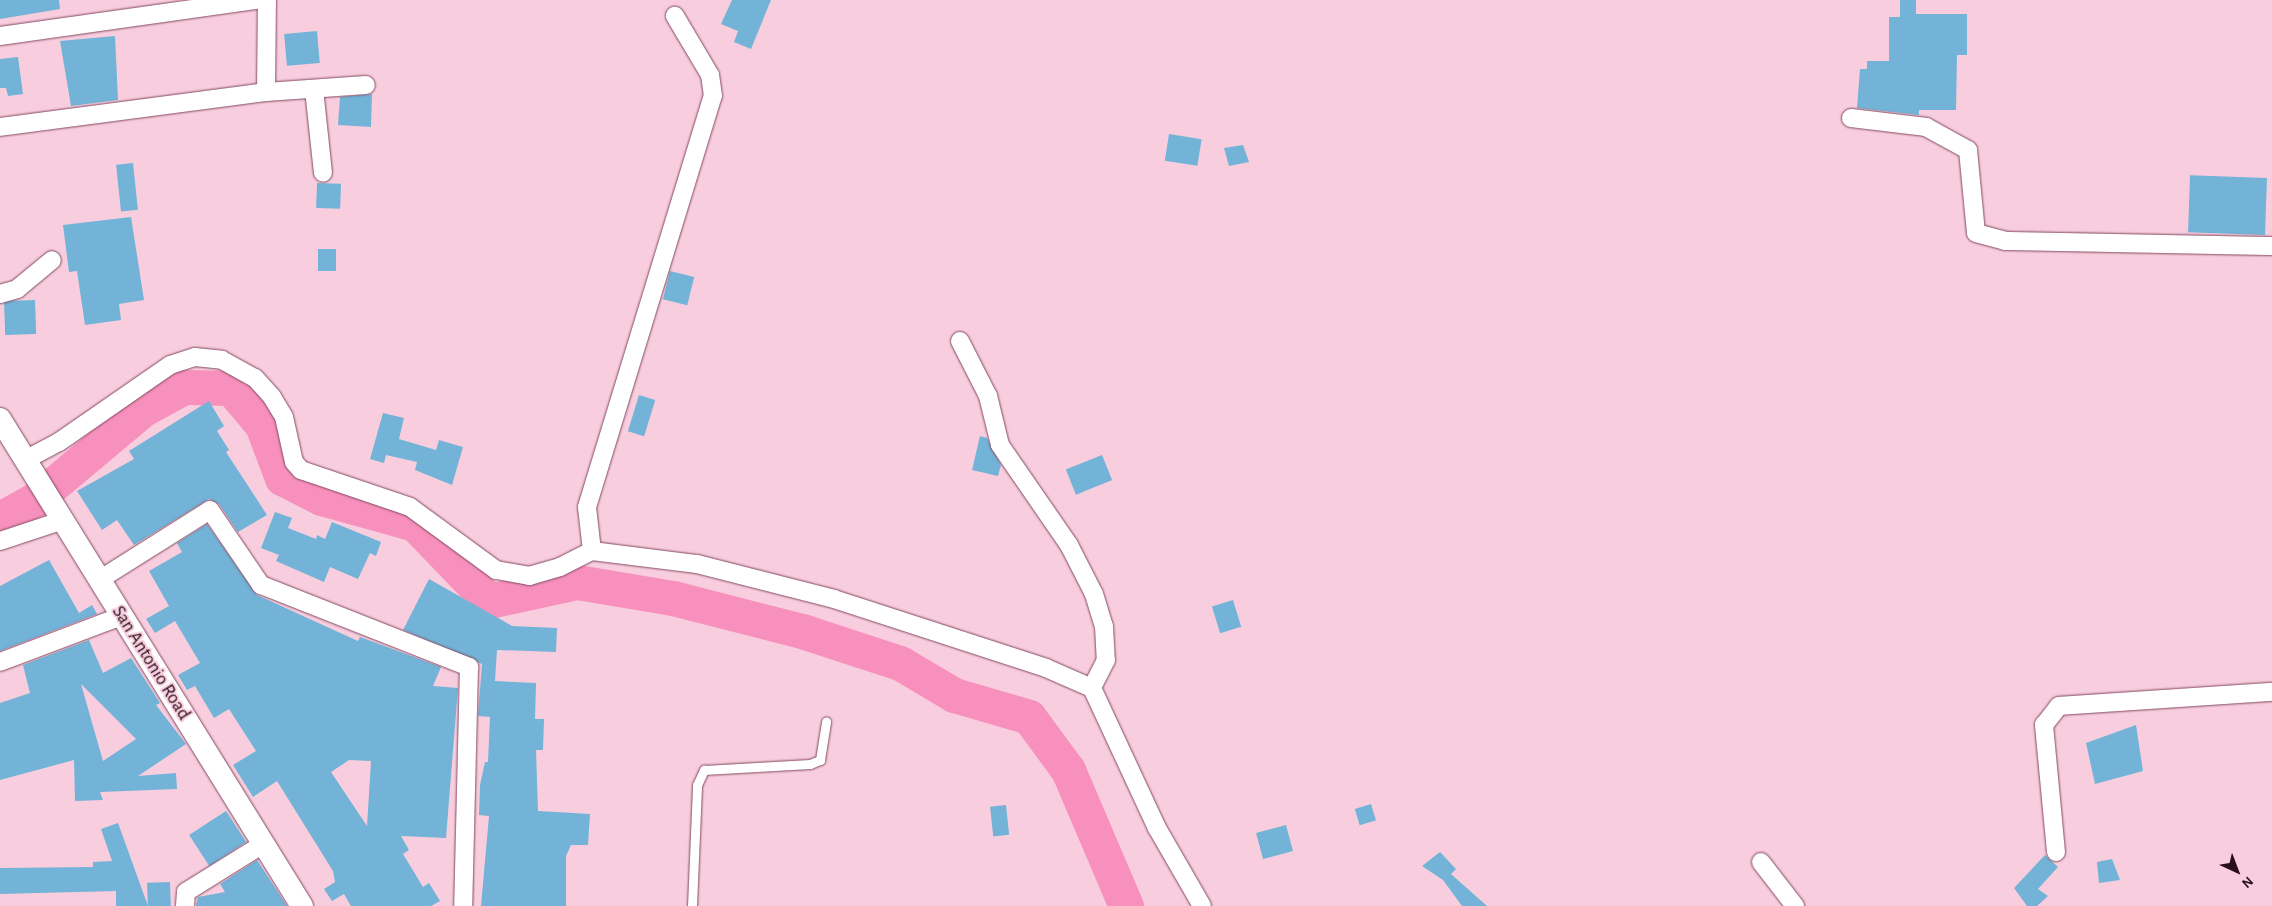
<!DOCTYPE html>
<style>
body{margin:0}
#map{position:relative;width:2272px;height:906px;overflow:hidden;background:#f8cede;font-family:"Alegreya Sans",sans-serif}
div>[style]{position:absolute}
.river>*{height:35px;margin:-17.5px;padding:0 17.5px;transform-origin:17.5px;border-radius:17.5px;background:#f790bc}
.building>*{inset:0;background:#72b3d7;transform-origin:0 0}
.roads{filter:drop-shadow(0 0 1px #834962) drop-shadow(0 0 1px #834962)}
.service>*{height:9px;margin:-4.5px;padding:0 4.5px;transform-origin:4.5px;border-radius:4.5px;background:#fff}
.minor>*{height:18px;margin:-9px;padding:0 9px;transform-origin:9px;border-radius:9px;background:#fff}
.tertiary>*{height:22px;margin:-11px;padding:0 11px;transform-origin:11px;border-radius:11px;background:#fff}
span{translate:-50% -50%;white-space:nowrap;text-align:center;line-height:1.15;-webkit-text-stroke:4px #f8cede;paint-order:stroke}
.street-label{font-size:19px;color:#28101b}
.north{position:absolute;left:2212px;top:846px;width:50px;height:50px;-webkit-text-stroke:4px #f8cede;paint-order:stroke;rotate:137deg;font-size:14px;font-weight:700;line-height:20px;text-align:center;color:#28101b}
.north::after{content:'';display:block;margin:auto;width:18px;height:22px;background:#28101b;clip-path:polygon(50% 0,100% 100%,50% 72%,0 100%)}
</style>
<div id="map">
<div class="river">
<div style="left:0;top:519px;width:41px;rotate:-29.1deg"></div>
<div style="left:36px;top:499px;width:138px;rotate:-40deg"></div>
<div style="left:142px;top:410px;width:48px;rotate:-28.7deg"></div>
<div style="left:184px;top:387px;width:47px;rotate:1.2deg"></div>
<div style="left:231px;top:388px;width:48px;rotate:50deg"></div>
<div style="left:262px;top:425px;width:57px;rotate:69.3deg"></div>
<div style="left:282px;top:478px;width:44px;rotate:27.1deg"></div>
<div style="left:321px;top:498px;width:98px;rotate:15.5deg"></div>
<div style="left:415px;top:524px;width:107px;rotate:46.1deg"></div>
<div style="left:489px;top:601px;width:90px;rotate:-12.2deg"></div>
<div style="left:577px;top:582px;width:97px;rotate:9.5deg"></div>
<div style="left:673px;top:598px;width:136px;rotate:14.4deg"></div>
<div style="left:805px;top:632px;width:100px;rotate:18.1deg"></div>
<div style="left:900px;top:663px;width:63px;rotate:30.7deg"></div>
<div style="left:954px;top:695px;width:78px;rotate:16.3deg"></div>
<div style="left:1029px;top:717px;width:66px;rotate:53.7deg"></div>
<div style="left:1068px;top:770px;width:148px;rotate:66.9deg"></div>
</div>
<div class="building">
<div style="clip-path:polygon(0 0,59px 0,60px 9px,0 19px)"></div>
<div style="clip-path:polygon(732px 0,771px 0,751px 49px,734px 42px,738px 31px,721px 24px)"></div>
<div style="clip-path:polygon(1900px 0,1916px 0,1916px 14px,1967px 14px,1967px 55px,1957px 55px,1956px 110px,1919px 110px,1919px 115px,1857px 108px,1860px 69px,1867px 69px,1867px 61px,1889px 61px,1889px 17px,1900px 17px)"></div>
<div style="left:317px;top:31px;width:32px;height:33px;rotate:85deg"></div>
<div style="clip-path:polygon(115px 36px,118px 100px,71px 106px,60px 41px)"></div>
<div style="clip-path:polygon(18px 57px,23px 94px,8px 96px,6px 88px,0 88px,0 59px)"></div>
<div style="clip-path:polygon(372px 94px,371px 127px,338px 125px,340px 97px)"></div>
<div style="left:1169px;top:134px;width:33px;height:27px;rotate:9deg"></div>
<div style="clip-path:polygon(1243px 145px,1249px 162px,1229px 166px,1224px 148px)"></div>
<div style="left:133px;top:163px;width:47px;height:17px;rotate:84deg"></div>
<div style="left:2267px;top:178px;width:57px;height:77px;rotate:92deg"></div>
<div style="left:317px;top:183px;width:24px;height:25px;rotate:2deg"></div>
<div style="clip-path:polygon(131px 217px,144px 300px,119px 304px,121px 320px,85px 325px,77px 271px,69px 272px,63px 225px)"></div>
<div style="left:318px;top:249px;width:18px;height:22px"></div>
<div style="left:670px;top:271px;width:25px;height:29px;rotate:14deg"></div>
<div style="left:35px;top:300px;width:34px;height:31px;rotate:88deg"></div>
<div style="left:639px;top:395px;width:17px;height:38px;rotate:17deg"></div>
<div style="clip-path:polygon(209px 401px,224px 426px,217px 431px,229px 450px,226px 452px,267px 515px,238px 532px,219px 504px,209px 499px,134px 545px,117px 520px,102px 530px,77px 491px,134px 459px,129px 451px)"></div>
<div style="clip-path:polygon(383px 413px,404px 418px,399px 439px,436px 450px,439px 440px,463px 447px,452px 485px,415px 470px,417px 462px,386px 455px,384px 463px,370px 459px)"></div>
<div style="clip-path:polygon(980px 436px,987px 438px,1001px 465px,998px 476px,972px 470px)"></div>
<div style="left:1102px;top:455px;width:27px;height:39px;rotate:68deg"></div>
<div style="clip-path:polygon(275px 512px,292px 518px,288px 528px,316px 539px,317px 535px,325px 539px,332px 522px,381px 542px,376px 556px,370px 553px,358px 579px,330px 567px,324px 582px,276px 561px,279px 555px,261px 548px)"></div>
<div style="clip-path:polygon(evenodd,207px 524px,257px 595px,358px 641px,360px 637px,441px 667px,433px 686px,458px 688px,446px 838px,401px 836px,409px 850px,403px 854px,423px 887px,429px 883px,440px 901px,431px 906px,351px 906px,344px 894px,332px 901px,324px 889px,335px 882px,333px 871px,277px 781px,253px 797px,233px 765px,256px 751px,229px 709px,214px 718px,195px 686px,187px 690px,178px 675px,200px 663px,175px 621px,155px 633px,146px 619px,169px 606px,149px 571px,182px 552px,177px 543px,207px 524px,349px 760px,371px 761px,367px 826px,331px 772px,349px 760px)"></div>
<div style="clip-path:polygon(49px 560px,79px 613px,92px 605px,97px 614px,0 651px,0 586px)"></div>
<div style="clip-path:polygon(429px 579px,512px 626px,557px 628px,556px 652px,497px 650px,495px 681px,536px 683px,535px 719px,544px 719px,543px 750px,536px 750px,538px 811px,590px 814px,588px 845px,571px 845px,566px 856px,566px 906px,481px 906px,489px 816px,479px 815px,480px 785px,485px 762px,488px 762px,490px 717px,478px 716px,482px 664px,403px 630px)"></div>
<div style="left:1233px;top:600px;width:28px;height:22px;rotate:73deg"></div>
<div style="clip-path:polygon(evenodd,89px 640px,103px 673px,131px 658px,160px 703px,156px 705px,186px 744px,138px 776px,176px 773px,177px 789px,100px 792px,103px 800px,75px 801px,74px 760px,0 780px,0 703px,30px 693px,23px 665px,89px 640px,81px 684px,136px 739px,103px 761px,81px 684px)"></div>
<div style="clip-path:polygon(2136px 725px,2143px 771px,2095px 784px,2086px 743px)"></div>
<div style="left:1371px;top:804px;width:17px;height:17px;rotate:73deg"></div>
<div style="left:1006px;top:805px;width:30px;height:16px;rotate:84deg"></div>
<div style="left:226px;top:811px;width:37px;height:44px;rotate:57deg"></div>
<div style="clip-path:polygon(118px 823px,148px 906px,116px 906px,116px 891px,0 894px,0 868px,93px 867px,93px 862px,112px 861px,101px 829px)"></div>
<div style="left:1286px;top:825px;width:27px;height:31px;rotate:75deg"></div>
<div style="clip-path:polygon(1440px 852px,1456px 869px,1451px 874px,1487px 906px,1462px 906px,1443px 880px,1422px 866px)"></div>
<div style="clip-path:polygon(2045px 855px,2058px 867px,2038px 889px,2048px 896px,2037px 906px,2027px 906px,2014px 888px)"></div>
<div style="clip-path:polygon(2112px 859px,2120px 880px,2099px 883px,2097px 862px)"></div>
<div style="clip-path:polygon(257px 860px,287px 906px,196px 906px,198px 897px,225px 892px,220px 884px)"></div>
<div style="left:170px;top:882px;width:24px;height:23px;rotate:88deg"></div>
</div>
<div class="roads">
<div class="service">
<div style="left:692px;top:906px;width:121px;rotate:-87.6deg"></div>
<div style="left:697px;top:785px;width:17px;rotate:-65deg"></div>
<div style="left:704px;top:770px;width:106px;rotate:-3.2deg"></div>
<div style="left:810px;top:764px;width:11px;rotate:-22deg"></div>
<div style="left:820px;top:760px;width:39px;rotate:-81deg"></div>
</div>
<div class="minor">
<div style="left:0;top:36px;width:259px;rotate:-8deg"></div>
<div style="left:314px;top:89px;width:84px;rotate:83.9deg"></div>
<div style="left:266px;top:92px;width:100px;rotate:-4deg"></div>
<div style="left:1851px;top:118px;width:76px;rotate:6.8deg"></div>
<div style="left:1926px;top:127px;width:48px;rotate:28.7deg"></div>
<div style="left:1968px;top:150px;width:83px;rotate:84.5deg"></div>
<div style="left:1976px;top:233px;width:30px;rotate:15deg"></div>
<div style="left:2005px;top:241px;width:267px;rotate:1.1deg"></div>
<div style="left:0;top:127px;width:268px;rotate:-7.5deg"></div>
<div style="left:266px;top:92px;width:92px;rotate:-89.4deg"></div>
<div style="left:0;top:294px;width:18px;rotate:-16deg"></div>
<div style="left:17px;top:289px;width:45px;rotate:-39.6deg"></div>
<div style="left:960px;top:341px;width:62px;rotate:63deg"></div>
<div style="left:988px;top:396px;width:50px;rotate:76.2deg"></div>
<div style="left:1000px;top:445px;width:121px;rotate:55.4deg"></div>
<div style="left:1069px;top:545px;width:55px;rotate:63deg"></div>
<div style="left:1094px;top:594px;width:34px;rotate:73deg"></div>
<div style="left:1104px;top:626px;width:34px;rotate:87deg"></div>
<div style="left:1106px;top:660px;width:31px;rotate:117deg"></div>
<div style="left:25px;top:460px;width:38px;rotate:-28deg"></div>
<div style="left:59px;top:442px;width:135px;rotate:-34.7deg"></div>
<div style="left:170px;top:365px;width:26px;rotate:-18deg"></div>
<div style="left:195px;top:357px;width:27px;rotate:6deg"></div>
<div style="left:222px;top:360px;width:38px;rotate:29deg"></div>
<div style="left:255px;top:378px;width:25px;rotate:48deg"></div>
<div style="left:272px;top:397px;width:23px;rotate:59deg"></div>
<div style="left:284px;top:417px;width:46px;rotate:77.5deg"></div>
<div style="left:294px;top:462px;width:11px;rotate:49deg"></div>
<div style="left:301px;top:470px;width:115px;rotate:18.7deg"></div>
<div style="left:410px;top:507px;width:107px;rotate:36.2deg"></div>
<div style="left:496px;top:570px;width:34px;rotate:10deg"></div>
<div style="left:529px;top:576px;width:32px;rotate:-16deg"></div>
<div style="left:560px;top:567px;width:36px;rotate:-27deg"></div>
<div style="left:592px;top:551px;width:106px;rotate:7.1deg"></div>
<div style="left:697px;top:564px;width:141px;rotate:14.3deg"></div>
<div style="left:834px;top:599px;width:223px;rotate:18deg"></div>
<div style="left:1046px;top:668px;width:50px;rotate:23.5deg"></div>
<div style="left:1092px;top:688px;width:154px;rotate:65.1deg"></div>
<div style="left:1157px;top:828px;width:90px;rotate:60deg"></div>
<div style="left:0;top:541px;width:67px;rotate:-18.2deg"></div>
<div style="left:592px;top:551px;width:44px;rotate:-96.5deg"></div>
<div style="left:587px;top:507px;width:430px;rotate:-73deg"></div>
<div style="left:713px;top:96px;width:21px;rotate:-98deg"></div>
<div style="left:710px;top:75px;width:69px;rotate:-120.7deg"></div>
<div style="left:99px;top:580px;width:131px;rotate:-32.2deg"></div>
<div style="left:210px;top:510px;width:91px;rotate:55.8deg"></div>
<div style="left:261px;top:585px;width:224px;rotate:21.5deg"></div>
<div style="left:469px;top:667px;width:239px;rotate:91.4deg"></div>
<div style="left:0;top:662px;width:130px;rotate:-20.7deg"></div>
<div style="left:2056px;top:852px;width:128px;rotate:-95.4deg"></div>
<div style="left:2044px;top:725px;width:24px;rotate:-52deg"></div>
<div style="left:2059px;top:706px;width:213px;rotate:-3.8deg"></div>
<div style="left:1761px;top:862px;width:56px;rotate:52.3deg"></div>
<div style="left:185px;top:906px;width:14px;rotate:-86deg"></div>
<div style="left:186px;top:892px;width:91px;rotate:-31.9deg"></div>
</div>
<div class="tertiary">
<div style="left:0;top:419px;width:573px;rotate:58.2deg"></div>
</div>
</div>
<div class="street-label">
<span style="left:151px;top:663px;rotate:58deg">San Antonio Road</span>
</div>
<div class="north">N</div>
</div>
